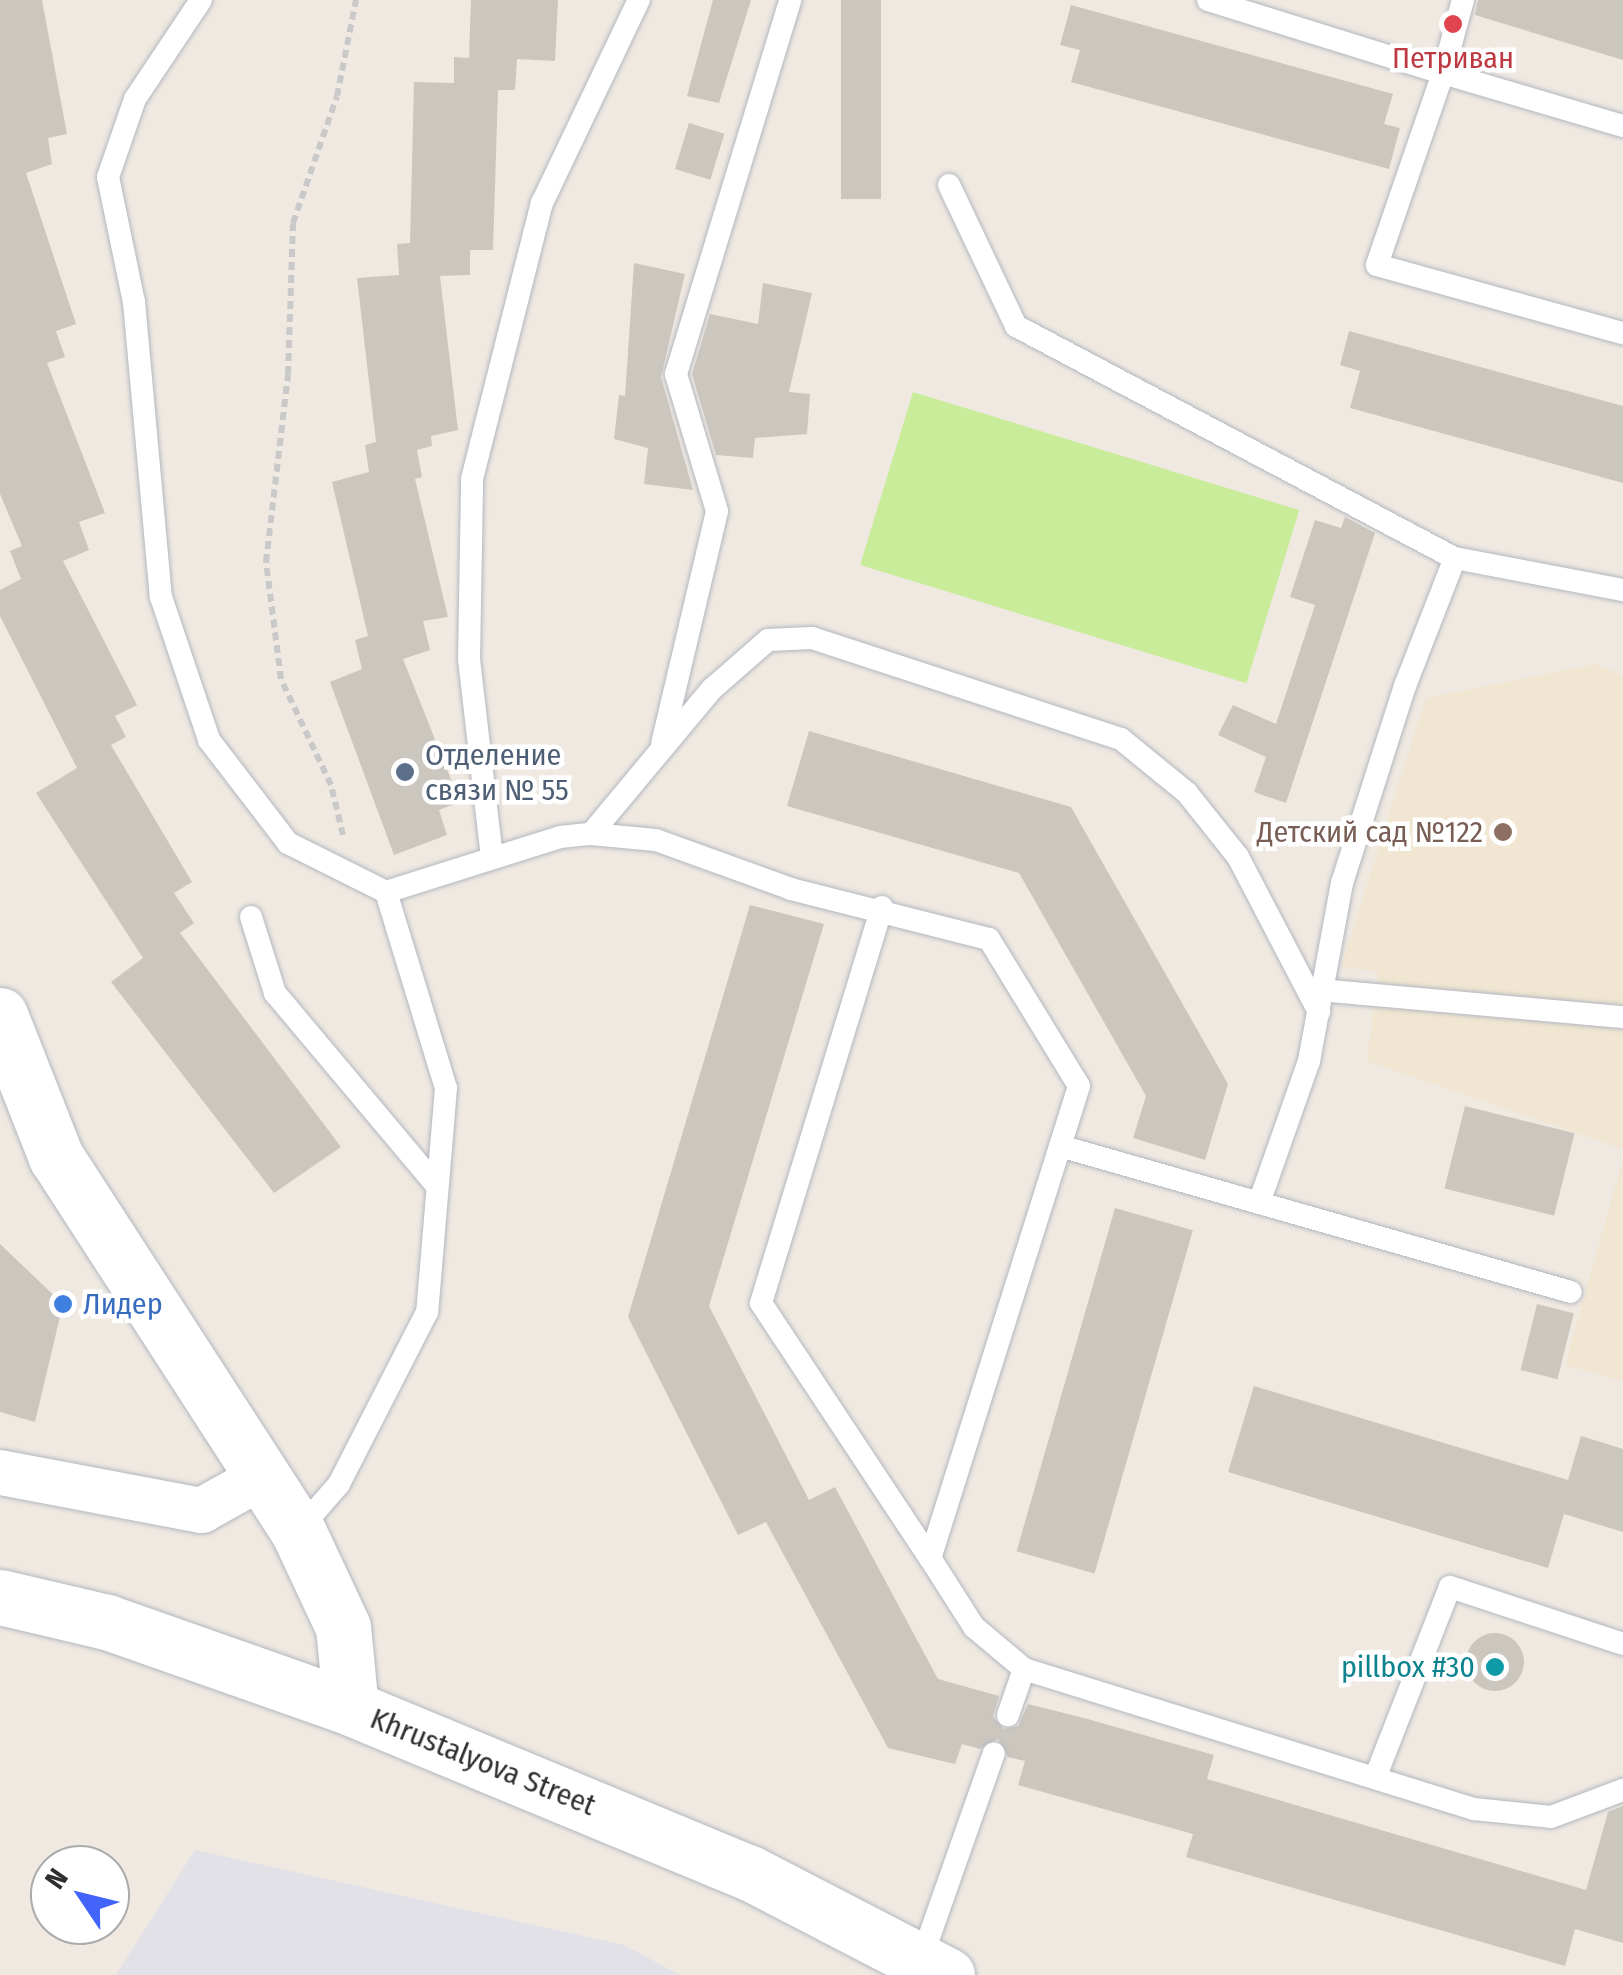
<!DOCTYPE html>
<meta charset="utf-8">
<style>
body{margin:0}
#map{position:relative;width:1623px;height:1975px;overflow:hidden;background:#efe9e1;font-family:"Fira Sans Condensed",sans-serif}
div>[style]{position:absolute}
.industrial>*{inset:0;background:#e3e1e8}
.education>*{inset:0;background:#f0e6d1}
.pitch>*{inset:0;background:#c9ec9a;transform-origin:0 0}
.building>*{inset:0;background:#cbc7bf;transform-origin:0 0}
.round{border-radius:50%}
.path>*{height:6px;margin-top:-3px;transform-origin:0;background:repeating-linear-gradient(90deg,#c9c9c9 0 8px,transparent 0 13px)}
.roads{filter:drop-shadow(0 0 2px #b4b7c1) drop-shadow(0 0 2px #b4b7c1)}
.lane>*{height:22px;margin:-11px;padding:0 11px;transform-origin:11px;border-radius:11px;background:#fff}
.street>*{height:45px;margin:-22.5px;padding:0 22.5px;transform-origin:22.5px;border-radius:22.5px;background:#fff}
.secondary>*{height:55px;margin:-27.5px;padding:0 27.5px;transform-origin:27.5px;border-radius:27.5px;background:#fff}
.dots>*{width:28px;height:28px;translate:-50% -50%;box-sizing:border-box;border:5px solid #fff;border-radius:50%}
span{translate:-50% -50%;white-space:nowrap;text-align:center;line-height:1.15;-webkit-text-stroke:9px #fff;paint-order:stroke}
.health-label{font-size:30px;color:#be3a42}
.service-label{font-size:30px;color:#4e5e75}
.left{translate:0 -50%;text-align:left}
.education-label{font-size:30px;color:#785e54}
.right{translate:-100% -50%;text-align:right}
.shop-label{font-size:30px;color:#366cbe}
.culture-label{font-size:30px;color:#0d838f}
.street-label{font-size:30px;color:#2e2e2e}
.north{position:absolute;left:30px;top:1845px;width:100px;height:100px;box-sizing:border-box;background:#fff;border:2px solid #ababab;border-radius:50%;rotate:305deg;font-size:28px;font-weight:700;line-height:40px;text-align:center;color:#2e2e2e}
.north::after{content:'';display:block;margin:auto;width:35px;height:45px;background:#4264fb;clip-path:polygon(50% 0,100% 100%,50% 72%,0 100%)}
</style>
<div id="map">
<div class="industrial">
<div style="clip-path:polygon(195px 1850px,624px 1945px,680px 1975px,116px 1975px)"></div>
</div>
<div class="education">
<div style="clip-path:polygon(1595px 664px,1623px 675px,1623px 1149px,1367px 1061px,1378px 971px,1341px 967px,1426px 698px)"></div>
<div style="clip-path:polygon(1623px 1159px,1623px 1381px,1565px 1365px)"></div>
</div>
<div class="pitch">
<div style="left:913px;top:392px;width:404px;height:181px;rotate:17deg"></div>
</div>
<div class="building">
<div style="clip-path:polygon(0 0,42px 0,67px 134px,48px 138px,52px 164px,26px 173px,76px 324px,56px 331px,65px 357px,47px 363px,105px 513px,79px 522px,89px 550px,63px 561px,137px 705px,115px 716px,126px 737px,111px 745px,192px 882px,174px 893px,194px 923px,180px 933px,341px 1147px,274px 1193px,111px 982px,143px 958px,36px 793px,77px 768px,0 616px,0 590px,21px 579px,10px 551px,22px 546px,0 494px)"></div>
<div style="clip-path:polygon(471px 0,558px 0,555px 61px,517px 59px,515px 90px,498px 90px,493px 250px,470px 250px,470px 275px,440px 276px,458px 430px,431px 436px,432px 446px,417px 450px,422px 477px,415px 479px,448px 617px,423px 621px,430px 650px,403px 659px,460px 802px,439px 810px,447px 835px,394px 855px,330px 682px,362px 669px,355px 640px,368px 636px,332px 482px,369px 472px,365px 445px,376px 442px,357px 278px,399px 275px,397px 244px,410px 243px,414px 82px,454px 83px,454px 57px,469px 58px)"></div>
<div style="clip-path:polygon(713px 0,751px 0,719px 103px,687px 96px)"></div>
<div style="left:841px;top:0;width:40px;height:199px"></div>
<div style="clip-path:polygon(1478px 0,1623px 0,1623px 60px,1475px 15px)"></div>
<div style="clip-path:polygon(1071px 5px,1393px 94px,1384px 124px,1400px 128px,1389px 169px,1071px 82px,1080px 50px,1060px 45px)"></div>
<div style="left:689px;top:123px;width:37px;height:48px;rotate:17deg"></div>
<div style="clip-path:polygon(634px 263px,685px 274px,661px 377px,693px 490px,644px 484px,648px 448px,614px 439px,619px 395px,625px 396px)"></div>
<div style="clip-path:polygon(763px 283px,812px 293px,789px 392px,810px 394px,807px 434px,755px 438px,753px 458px,716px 455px,692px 374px,710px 314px,758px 324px)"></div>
<div style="clip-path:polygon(1349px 331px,1623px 406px,1623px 483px,1350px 408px,1360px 371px,1340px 365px)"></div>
<div style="clip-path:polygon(1345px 517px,1375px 533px,1286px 803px,1254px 792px,1266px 757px,1218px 735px,1233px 705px,1276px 724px,1315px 605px,1290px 597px,1315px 520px,1341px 528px)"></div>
<div style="clip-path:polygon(809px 731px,1071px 807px,1228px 1084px,1205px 1160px,1133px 1138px,1146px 1096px,1019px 873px,787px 806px)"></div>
<div style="clip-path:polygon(750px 905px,824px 924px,709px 1306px,809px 1500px,835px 1487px,938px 1679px,999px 1696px,993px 1717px,1004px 1729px,1018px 1726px,1028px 1704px,1084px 1718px,1214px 1755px,1207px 1779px,1586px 1890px,1608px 1812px,1623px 1806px,1623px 1943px,1575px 1929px,1565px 1966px,1186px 1857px,1193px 1834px,1018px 1785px,1025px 1761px,1008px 1757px,998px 1739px,980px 1749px,962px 1744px,955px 1764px,888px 1748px,766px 1522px,738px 1535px,628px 1317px)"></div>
<div style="left:1465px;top:1106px;width:113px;height:85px;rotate:14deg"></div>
<div style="left:1115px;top:1208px;width:81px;height:357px;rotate:16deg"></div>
<div style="clip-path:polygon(0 1244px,63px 1304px,35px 1422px,0 1412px)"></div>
<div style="left:1537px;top:1304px;width:38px;height:68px;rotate:14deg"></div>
<div style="clip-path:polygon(1254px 1386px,1568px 1480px,1581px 1436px,1623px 1449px,1623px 1532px,1564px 1514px,1548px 1568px,1228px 1472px)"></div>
<div class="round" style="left:1466px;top:1633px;width:58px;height:58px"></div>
</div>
<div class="path">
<div style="left:343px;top:835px;width:51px;rotate:-103.5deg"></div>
<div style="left:331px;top:785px;width:117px;rotate:-115.3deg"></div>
<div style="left:281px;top:679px;width:118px;rotate:-97.3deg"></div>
<div style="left:266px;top:562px;width:189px;rotate:-83.3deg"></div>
<div style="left:288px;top:374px;width:151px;rotate:-88.1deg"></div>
<div style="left:293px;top:223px;width:134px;rotate:-70.9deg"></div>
<div style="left:337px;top:96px;width:98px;rotate:-78.8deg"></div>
</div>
<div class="roads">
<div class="lane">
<div style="left:201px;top:0;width:119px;rotate:123.7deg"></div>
<div style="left:135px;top:99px;width:83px;rotate:109.1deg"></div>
<div style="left:108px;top:177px;width:128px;rotate:78.3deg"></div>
<div style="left:134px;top:302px;width:296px;rotate:84.8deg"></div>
<div style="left:161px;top:597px;width:151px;rotate:71.4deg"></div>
<div style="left:209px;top:740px;width:130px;rotate:52.5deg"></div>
<div style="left:288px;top:843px;width:110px;rotate:26.6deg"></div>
<div style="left:386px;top:892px;width:205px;rotate:73deg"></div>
<div style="left:446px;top:1088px;width:225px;rotate:94.8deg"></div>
<div style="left:427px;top:1312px;width:193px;rotate:117.1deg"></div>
<div style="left:339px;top:1484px;width:62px;rotate:131.1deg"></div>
<div style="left:1208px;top:0;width:246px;rotate:17.3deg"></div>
<div style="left:1443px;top:73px;width:203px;rotate:109deg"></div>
<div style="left:1377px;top:265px;width:255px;rotate:15.5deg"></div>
<div style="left:1463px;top:0;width:76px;rotate:105.3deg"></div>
<div style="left:1443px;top:73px;width:188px;rotate:16.4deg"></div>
<div style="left:949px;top:185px;width:156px;rotate:64.6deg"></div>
<div style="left:1016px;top:326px;width:497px;rotate:27.9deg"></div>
<div style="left:1455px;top:558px;width:171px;rotate:10.8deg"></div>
<div style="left:662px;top:744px;width:239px;rotate:-76.7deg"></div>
<div style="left:717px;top:511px;width:143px;rotate:-106.7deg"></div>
<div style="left:676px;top:374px;width:391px;rotate:-73deg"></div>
<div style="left:591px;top:834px;width:189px;rotate:-50.2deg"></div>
<div style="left:712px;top:689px;width:74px;rotate:-41.2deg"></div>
<div style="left:768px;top:640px;width:44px;rotate:-2.6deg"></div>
<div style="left:812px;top:638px;width:325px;rotate:18.1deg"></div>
<div style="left:1121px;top:739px;width:85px;rotate:39.3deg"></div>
<div style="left:1187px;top:793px;width:82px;rotate:51.4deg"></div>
<div style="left:1238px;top:857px;width:175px;rotate:62.4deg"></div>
<div style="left:492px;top:858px;width:200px;rotate:-96.6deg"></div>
<div style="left:469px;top:659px;width:180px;rotate:-89deg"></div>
<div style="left:472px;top:479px;width:285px;rotate:-75.8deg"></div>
<div style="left:542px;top:203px;width:225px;rotate:-64.5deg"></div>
<div style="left:386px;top:892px;width:182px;rotate:-17.5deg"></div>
<div style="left:560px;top:837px;width:31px;rotate:-6deg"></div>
<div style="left:591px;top:834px;width:65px;rotate:5.3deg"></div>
<div style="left:656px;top:840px;width:144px;rotate:19.9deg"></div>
<div style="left:791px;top:889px;width:204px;rotate:14.2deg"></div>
<div style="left:989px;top:939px;width:172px;rotate:58.5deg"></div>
<div style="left:1079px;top:1086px;width:495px;rotate:107.5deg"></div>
<div style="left:930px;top:1558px;width:82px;rotate:57.5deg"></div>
<div style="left:974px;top:1627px;width:65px;rotate:40deg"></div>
<div style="left:1024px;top:1669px;width:49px;rotate:109.2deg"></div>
<div style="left:882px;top:907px;width:414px;rotate:107deg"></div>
<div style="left:761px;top:1303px;width:306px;rotate:56.5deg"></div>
<div style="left:251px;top:917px;width:80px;rotate:72.5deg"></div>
<div style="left:275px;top:993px;width:251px;rotate:50deg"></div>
<div style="left:1319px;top:990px;width:305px;rotate:5.1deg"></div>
<div style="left:1060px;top:1146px;width:531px;rotate:15.95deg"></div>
<div style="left:1259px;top:1203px;width:151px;rotate:-70.6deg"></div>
<div style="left:1309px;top:1061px;width:181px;rotate:-79.5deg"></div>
<div style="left:1342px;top:883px;width:207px;rotate:-72.3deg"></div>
<div style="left:1405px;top:686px;width:137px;rotate:-68.7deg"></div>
<div style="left:1024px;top:1669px;width:471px;rotate:17.3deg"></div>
<div style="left:1474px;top:1809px;width:77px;rotate:5.9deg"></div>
<div style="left:1551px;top:1817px;width:77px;rotate:-20.6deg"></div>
<div style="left:1375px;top:1778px;width:205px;rotate:-68.6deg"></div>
<div style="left:1450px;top:1587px;width:182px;rotate:18.2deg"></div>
<div style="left:921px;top:1960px;width:219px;rotate:-70.6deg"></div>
</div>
<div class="street">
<div style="left:0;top:1472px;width:205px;rotate:10.7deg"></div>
<div style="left:201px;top:1510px;width:70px;rotate:-29.1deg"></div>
</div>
<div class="secondary">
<div style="left:0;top:1015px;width:153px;rotate:68.5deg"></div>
<div style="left:56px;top:1157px;width:445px;rotate:57.1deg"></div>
<div style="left:298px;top:1531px;width:106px;rotate:64.9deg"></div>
<div style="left:343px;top:1627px;width:81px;rotate:84.4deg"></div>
<div style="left:0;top:1597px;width:110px;rotate:13.2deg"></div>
<div style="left:107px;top:1622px;width:259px;rotate:19.4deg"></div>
<div style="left:351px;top:1708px;width:432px;rotate:22.5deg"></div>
<div style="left:750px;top:1873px;width:222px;rotate:27.4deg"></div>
</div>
</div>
<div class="dots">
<div style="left:1453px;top:24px;background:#e0444e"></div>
<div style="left:405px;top:772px;background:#5c6f8a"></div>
<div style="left:1503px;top:832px;background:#8d6e63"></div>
<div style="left:63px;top:1304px;background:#3f7fe0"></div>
<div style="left:1495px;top:1667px;background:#0f9aa8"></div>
</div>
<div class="health-label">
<span style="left:1453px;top:58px">Петриван</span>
</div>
<div class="service-label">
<span class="left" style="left:425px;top:772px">Отделение<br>связи № 55</span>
</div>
<div class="education-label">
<span class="right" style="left:1483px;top:832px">Детский сад №122</span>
</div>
<div class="shop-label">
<span class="left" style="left:83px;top:1304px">Лидер</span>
</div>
<div class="culture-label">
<span class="right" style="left:1475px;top:1667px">pillbox #30</span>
</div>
<div class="street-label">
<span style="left:483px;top:1762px;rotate:22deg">Khrustalyova Street</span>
</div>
<div class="north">N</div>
</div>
